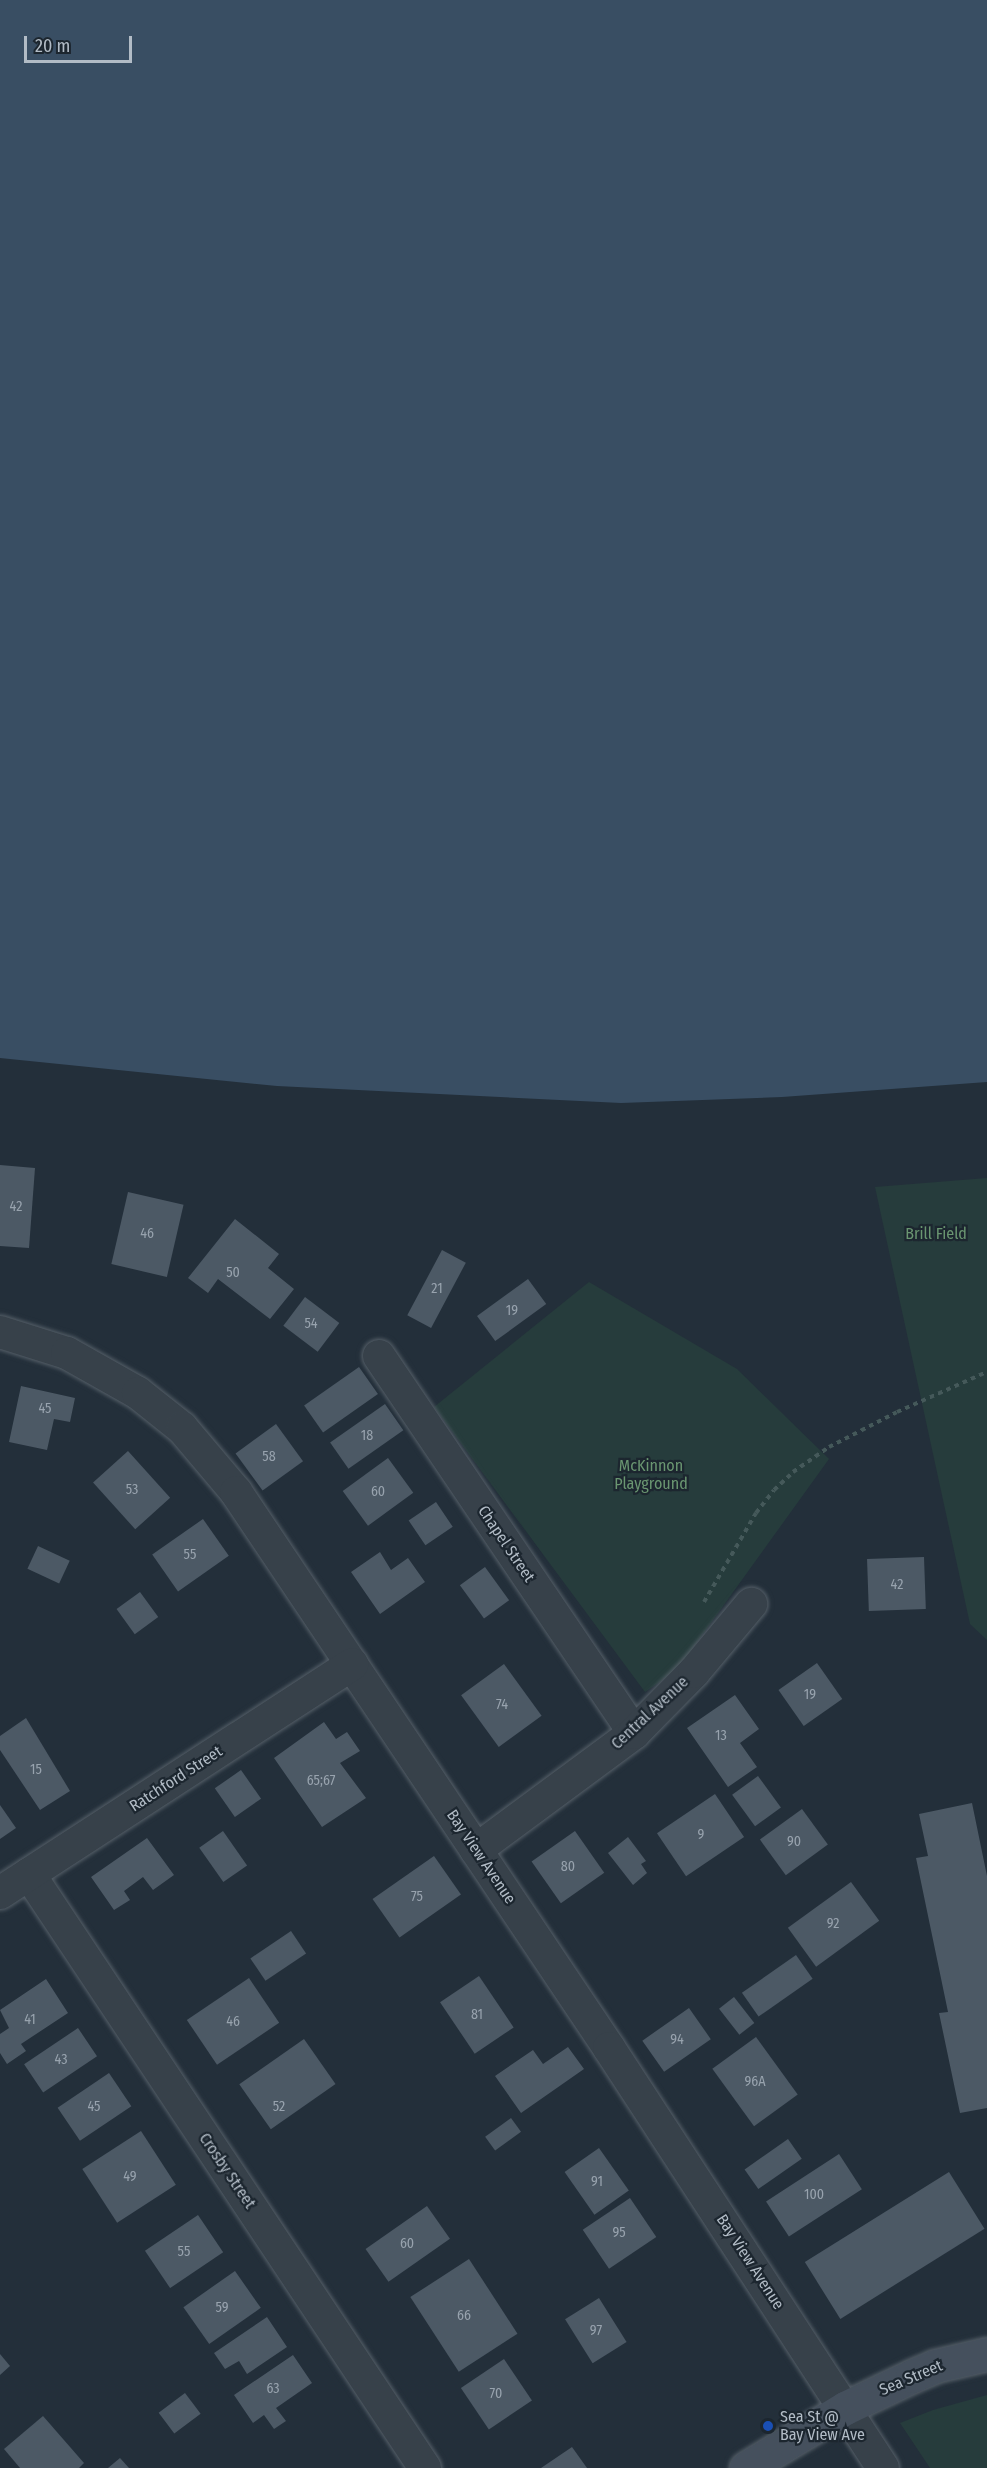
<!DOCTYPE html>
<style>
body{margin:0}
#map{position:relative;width:987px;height:2468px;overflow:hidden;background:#232f3a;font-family:"Fira Sans Condensed",sans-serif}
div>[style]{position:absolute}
.green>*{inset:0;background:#263c3c}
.water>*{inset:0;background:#394e63}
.building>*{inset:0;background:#4c5965;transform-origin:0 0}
.path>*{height:4px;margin-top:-2px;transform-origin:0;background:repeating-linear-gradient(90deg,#45595a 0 4.5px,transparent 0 9px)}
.roads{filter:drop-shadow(0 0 2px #555f68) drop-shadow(0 0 2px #555f68)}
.street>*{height:32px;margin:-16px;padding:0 16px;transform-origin:16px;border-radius:16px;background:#37414a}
.secondary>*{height:33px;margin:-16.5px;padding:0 16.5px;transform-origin:16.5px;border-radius:16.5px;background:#45505d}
.dots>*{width:16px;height:16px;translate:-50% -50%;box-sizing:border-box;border:3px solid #1c262f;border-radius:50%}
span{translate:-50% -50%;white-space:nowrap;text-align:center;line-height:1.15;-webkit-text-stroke:4.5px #1c262f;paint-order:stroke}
.number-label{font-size:14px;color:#98a3ae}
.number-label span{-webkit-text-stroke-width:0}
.park-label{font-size:16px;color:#6a9671}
.street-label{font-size:16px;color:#b2bcc6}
.poi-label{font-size:16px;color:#b2bcc6}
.left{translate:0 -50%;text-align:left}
.scale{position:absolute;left:24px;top:36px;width:108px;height:27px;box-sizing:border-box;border:3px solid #b2bcc6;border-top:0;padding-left:8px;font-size:18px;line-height:21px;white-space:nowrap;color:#b2bcc6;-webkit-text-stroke:4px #1c262f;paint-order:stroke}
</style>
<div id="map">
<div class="green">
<div style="clip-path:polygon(987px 1178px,987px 1640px,970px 1624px,875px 1187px)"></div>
<div style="clip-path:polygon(589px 1282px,737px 1369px,829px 1459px,677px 1670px,645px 1692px,434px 1407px)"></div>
<div style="clip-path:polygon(987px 2395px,987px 2468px,930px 2468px,900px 2423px,933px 2410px)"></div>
</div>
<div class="water">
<div style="clip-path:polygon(0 0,987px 0,987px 1082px,782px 1097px,621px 1103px,277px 1086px,0 1058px)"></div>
</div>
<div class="building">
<div style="clip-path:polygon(0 1165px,35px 1168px,29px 1248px,0 1246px)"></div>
<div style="left:128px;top:1192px;width:57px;height:74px;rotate:13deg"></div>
<div style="clip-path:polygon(235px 1219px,279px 1254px,268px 1268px,294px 1289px,270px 1319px,218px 1279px,208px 1293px,188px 1278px)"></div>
<div style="left:442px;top:1250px;width:27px;height:74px;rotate:28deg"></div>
<div style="left:528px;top:1279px;width:31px;height:63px;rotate:54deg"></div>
<div style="left:305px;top:1297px;width:43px;height:36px;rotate:37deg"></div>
<div style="left:359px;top:1367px;width:33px;height:67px;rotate:55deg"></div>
<div style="clip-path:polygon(21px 1386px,75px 1398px,70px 1422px,54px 1419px,47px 1450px,9px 1442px)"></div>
<div style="left:385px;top:1404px;width:32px;height:67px;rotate:55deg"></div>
<div style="left:276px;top:1424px;width:46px;height:50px;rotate:54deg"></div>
<div style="left:128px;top:1451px;width:63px;height:47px;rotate:48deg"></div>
<div style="left:388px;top:1458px;width:43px;height:56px;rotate:54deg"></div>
<div style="left:436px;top:1502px;width:30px;height:33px;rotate:56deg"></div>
<div style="left:203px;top:1519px;width:45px;height:62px;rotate:55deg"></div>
<div style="left:38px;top:1546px;width:35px;height:25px;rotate:25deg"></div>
<div style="clip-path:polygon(380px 1552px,391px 1570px,408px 1558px,425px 1582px,380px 1614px,351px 1572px)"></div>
<div style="left:924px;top:1557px;width:52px;height:57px;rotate:88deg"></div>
<div style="left:485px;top:1567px;width:41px;height:31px;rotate:54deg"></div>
<div style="left:140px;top:1592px;width:31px;height:29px;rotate:54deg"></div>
<div style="left:817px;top:1663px;width:44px;height:47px;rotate:55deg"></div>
<div style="left:504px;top:1664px;width:64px;height:53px;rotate:54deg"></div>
<div style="clip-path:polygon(735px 1695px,759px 1729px,740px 1743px,757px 1767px,728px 1787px,687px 1728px)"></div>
<div style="clip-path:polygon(26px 1718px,70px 1791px,40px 1810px,0 1750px,0 1736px)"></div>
<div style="clip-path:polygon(324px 1722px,336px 1739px,347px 1732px,360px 1751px,340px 1763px,366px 1798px,322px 1827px,274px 1758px)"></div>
<div style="left:241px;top:1770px;width:35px;height:32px;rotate:55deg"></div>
<div style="left:758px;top:1776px;width:39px;height:32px;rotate:54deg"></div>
<div style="left:715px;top:1794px;width:52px;height:70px;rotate:56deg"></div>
<div style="clip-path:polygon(972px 1803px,987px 1876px,987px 2108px,960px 2113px,939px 2013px,948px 2012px,916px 1858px,928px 1856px,919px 1814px)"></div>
<div style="clip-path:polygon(0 1805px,16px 1828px,0 1839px)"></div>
<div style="left:802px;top:1809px;width:44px;height:52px;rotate:54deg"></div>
<div style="left:223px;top:1831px;width:42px;height:29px;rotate:55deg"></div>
<div style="left:575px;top:1831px;width:51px;height:53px;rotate:55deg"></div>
<div style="clip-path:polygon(628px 1837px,646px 1861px,641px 1864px,647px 1873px,633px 1885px,608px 1853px)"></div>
<div style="clip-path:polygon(147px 1838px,174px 1875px,153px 1890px,143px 1877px,124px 1891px,130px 1900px,114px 1910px,91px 1877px)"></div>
<div style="left:434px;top:1856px;width:47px;height:75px;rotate:55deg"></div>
<div style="left:851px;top:1882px;width:48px;height:78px;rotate:54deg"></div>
<div style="left:291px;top:1931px;width:27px;height:49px;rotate:56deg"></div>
<div style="left:796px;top:1955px;width:29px;height:66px;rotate:55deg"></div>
<div style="left:479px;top:1976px;width:62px;height:47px;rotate:56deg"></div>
<div style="left:249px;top:1978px;width:54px;height:75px;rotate:56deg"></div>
<div style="clip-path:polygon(46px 1979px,68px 2013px,21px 2044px,26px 2051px,7px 2064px,0 2053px,0 2034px,9px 2028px,0 2010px)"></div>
<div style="left:734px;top:1997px;width:33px;height:19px;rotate:52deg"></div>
<div style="left:689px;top:2008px;width:38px;height:57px;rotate:55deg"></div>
<div style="left:78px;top:2028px;width:34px;height:65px;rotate:56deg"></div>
<div style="left:756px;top:2037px;width:71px;height:54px;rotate:54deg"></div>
<div style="left:304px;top:2039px;width:55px;height:79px;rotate:55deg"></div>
<div style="clip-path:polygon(568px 2047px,584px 2069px,521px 2113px,495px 2076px,533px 2050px,543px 2064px)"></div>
<div style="left:109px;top:2073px;width:40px;height:62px;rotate:56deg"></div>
<div style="left:511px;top:2118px;width:17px;height:32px;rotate:54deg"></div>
<div style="left:141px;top:2131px;width:64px;height:70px;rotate:57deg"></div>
<div style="left:788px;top:2139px;width:24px;height:53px;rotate:55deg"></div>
<div style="left:599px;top:2148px;width:52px;height:42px;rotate:55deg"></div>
<div style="left:839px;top:2154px;width:42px;height:87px;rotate:57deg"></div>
<div style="left:949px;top:2172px;width:67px;height:170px;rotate:58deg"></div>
<div style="left:630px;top:2198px;width:47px;height:57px;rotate:56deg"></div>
<div style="left:427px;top:2206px;width:40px;height:75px;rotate:55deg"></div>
<div style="left:198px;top:2215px;width:45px;height:64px;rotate:56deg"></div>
<div style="left:469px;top:2259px;width:89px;height:70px;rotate:57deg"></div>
<div style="left:235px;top:2271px;width:45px;height:63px;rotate:55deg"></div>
<div style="left:599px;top:2298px;width:52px;height:40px;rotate:58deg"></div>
<div style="clip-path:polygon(267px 2317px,287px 2347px,247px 2374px,239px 2361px,225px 2369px,214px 2353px)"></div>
<div style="clip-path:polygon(0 2354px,10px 2366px,0 2375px)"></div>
<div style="clip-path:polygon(293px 2355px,312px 2383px,276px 2408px,286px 2421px,274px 2429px,264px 2415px,253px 2423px,234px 2395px)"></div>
<div style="left:504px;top:2359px;width:50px;height:52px;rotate:56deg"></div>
<div style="left:185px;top:2393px;width:26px;height:33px;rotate:53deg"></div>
<div style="clip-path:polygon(43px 2416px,84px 2463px,79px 2468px,20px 2468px,4px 2449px)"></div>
<div style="clip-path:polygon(572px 2447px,587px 2468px,541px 2468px)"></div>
<div style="clip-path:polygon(120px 2458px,129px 2468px,108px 2468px)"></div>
</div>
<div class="path">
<div style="left:704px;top:1602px;width:103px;rotate:-59.7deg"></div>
<div style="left:756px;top:1513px;width:29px;rotate:-52deg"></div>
<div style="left:774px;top:1490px;width:26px;rotate:-43deg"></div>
<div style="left:793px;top:1472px;width:44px;rotate:-34.8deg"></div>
<div style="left:829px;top:1447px;width:76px;rotate:-27.2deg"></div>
<div style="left:897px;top:1412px;width:98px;rotate:-24deg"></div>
</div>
<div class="roads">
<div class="street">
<div style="left:0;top:1332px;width:70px;rotate:17.4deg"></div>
<div style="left:67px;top:1353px;width:81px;rotate:29.4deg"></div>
<div style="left:138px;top:1393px;width:56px;rotate:38.5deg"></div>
<div style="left:182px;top:1428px;width:84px;rotate:49.8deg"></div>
<div style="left:236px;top:1492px;width:670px;rotate:56.14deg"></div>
<div style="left:609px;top:2048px;width:501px;rotate:56.88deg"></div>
<div style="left:379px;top:1356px;width:455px;rotate:55.9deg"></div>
<div style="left:476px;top:1850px;width:197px;rotate:-36.5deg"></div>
<div style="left:634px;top:1733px;width:86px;rotate:-45.5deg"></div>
<div style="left:694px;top:1672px;width:89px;rotate:-50deg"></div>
<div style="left:29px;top:1874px;width:714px;rotate:56.31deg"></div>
<div style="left:0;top:1893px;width:420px;rotate:-33deg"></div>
</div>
<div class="secondary">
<div style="left:746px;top:2468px;width:116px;rotate:-31.2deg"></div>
<div style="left:845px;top:2408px;width:74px;rotate:-25.5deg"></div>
<div style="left:912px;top:2376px;width:25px;rotate:-23deg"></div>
<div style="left:935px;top:2366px;width:53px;rotate:-13deg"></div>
</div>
</div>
<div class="dots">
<div style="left:768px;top:2426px;background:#1a4fb4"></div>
</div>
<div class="number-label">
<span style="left:16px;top:1207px">42</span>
<span style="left:147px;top:1234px">46</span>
<span style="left:233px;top:1273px">50</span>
<span style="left:437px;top:1289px">21</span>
<span style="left:512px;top:1311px">19</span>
<span style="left:311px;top:1324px">54</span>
<span style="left:45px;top:1409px">45</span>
<span style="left:367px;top:1436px">18</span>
<span style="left:269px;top:1457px">58</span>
<span style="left:132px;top:1490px">53</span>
<span style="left:378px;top:1492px">60</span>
<span style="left:190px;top:1555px">55</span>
<span style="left:897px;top:1585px">42</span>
<span style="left:810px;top:1695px">19</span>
<span style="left:502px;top:1705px">74</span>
<span style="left:721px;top:1736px">13</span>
<span style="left:36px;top:1770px">15</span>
<span style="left:321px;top:1781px">65;67</span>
<span style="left:701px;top:1835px">9</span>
<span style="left:794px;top:1842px">90</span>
<span style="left:568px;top:1867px">80</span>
<span style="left:417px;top:1897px">75</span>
<span style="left:833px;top:1924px">92</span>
<span style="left:477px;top:2015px">81</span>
<span style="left:30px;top:2020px">41</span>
<span style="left:233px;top:2022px">46</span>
<span style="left:677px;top:2040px">94</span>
<span style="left:61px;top:2060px">43</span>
<span style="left:755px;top:2082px">96A</span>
<span style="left:94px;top:2107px">45</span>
<span style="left:279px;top:2107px">52</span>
<span style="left:130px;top:2177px">49</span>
<span style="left:597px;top:2182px">91</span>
<span style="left:814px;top:2195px">100</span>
<span style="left:619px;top:2233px">95</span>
<span style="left:407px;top:2244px">60</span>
<span style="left:184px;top:2252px">55</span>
<span style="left:222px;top:2308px">59</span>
<span style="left:464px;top:2316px">66</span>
<span style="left:596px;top:2331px">97</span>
<span style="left:273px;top:2389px">63</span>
<span style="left:496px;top:2394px">70</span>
</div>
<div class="park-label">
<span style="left:936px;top:1234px">Brill Field</span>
<span style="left:651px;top:1475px">McKinnon<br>Playground</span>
</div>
<div class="street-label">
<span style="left:506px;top:1544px;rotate:56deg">Chapel Street</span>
<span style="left:650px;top:1713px;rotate:-43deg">Central Avenue</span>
<span style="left:176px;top:1779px;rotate:-33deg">Ratchford Street</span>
<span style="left:481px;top:1857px;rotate:56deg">Bay View Avenue</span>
<span style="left:227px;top:2171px;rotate:56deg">Crosby Street</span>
<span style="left:750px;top:2262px;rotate:57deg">Bay View Avenue</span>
<span style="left:911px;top:2378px;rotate:-23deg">Sea Street</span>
</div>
<div class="poi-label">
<span class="left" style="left:780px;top:2426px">Sea St @<br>Bay View Ave</span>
</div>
<div class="scale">20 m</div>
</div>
